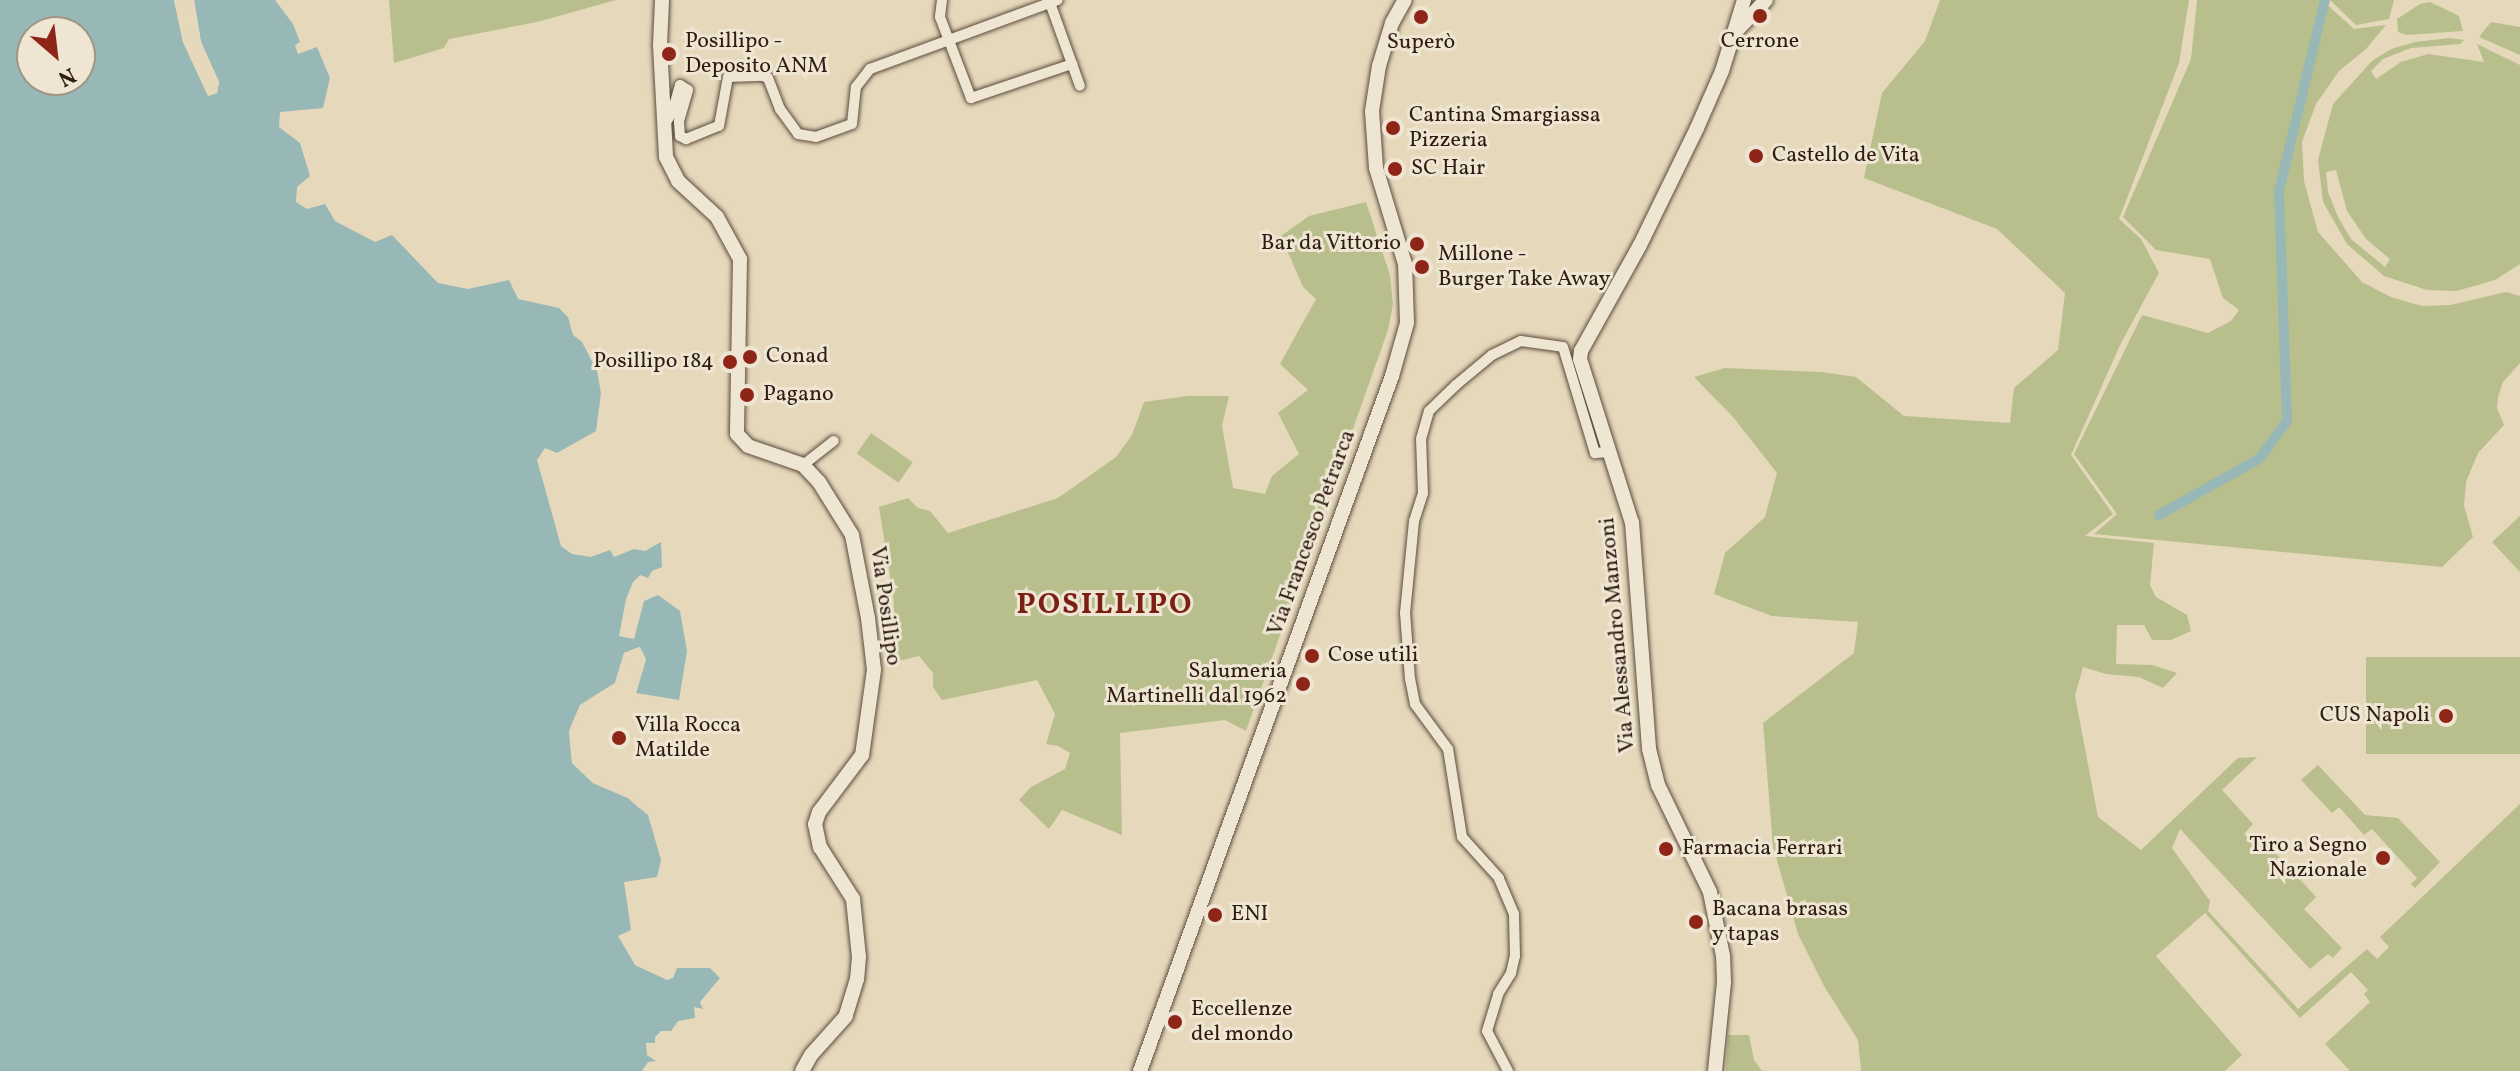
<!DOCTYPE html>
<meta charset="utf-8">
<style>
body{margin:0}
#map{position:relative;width:2520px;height:1071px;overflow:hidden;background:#e5d8bb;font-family:Vollkorn,serif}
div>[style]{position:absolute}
.green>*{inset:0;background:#b9be8d;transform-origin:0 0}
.water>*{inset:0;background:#98b8b7}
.pier>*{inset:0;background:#e5d8bb}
.canal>*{height:10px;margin:-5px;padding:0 5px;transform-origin:5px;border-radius:5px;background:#98b8b7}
.roads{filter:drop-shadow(0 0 2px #5d4b3c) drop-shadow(0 0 2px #5d4b3c)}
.street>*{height:10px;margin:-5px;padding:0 5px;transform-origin:5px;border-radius:5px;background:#eee6d3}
.secondary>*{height:14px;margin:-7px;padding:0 7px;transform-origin:7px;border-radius:7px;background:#eee6d3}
.dots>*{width:22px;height:22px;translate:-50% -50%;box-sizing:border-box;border:4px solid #eee6d3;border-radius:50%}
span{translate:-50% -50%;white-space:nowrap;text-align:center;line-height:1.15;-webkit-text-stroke:6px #eee6d3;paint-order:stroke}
.poi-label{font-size:22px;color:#301c12}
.left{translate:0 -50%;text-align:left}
.right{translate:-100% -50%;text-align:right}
.street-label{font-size:22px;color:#301c12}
.district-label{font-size:30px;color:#7a1f14;font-weight:700;letter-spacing:2px}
.north{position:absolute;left:16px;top:16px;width:80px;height:80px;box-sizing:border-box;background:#eee6d3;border:2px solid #a29586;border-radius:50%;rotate:152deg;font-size:22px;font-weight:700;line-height:32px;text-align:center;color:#301c12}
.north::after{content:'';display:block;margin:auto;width:28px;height:36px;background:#8f2418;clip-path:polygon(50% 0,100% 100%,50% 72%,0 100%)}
</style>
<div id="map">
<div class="green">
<div style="clip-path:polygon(389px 0,616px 0,537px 22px,449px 39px,444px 48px,394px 63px)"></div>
<div style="clip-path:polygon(1940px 0,2189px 0,2179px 63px,2119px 219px,2141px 239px,2159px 273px,2121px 343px,2071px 455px,2113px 514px,2085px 536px,2154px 543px,2150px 585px,2156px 597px,2187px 615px,2191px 631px,2171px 640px,2152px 640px,2144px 625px,2117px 625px,2116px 664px,2152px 665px,2177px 673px,2163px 688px,2139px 677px,2106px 674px,2083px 667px,2075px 696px,2098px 817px,2141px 850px,2238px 758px,2257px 757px,2222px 790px,2253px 824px,2244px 834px,2252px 842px,2259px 835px,2316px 897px,2304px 909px,2342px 948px,2333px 958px,2328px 954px,2310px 969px,2180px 829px,2172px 848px,2210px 901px,2208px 911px,2298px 1009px,2367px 949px,2377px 959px,2389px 947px,2380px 937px,2520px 804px,2520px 1071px,2350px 1071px,2325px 1044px,2370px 1002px,2364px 994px,2368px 990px,2351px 972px,2300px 1018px,2205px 913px,2156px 956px,2242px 1055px,2225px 1071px,1861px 1071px,1858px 1040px,1824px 986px,1798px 934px,1773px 846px,1763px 723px,1854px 653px,1858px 622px,1772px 616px,1714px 594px,1725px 553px,1765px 517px,1777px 473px,1733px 417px,1694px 377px,1725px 368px,1822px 372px,1856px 377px,1904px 416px,2010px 423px,2014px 388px,2058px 350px,2065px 293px,1997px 229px,1864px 178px,1882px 93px,1925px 41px)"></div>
<div style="clip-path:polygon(2197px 0,2322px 0,2354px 29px,2386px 25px,2366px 49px,2339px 71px,2316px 104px,2302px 142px,2304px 181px,2318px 232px,2362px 282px,2391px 297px,2422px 306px,2450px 305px,2506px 292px,2520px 296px,2520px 363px,2503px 382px,2498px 397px,2497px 408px,2504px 425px,2478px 453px,2466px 482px,2464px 506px,2473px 537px,2442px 567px,2094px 534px,2117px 514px,2074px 454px,2142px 315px,2208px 333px,2231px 321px,2239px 310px,2223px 298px,2210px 259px,2156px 250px,2123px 217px,2191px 59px)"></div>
<div style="clip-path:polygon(2330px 0,2394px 0,2389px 19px,2356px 25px)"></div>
<div style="clip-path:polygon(2430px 2px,2459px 16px,2463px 31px,2407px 35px,2398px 32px,2397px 19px,2420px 4px)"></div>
<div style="clip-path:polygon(2491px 22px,2520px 27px,2520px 55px,2479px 37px)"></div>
<div style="clip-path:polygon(evenodd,2449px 38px,2464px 40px,2460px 44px,2411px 48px,2383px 59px,2371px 71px,2376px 79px,2401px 62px,2428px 54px,2484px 62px,2477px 44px,2520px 65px,2520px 264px,2495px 280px,2478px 285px,2456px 291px,2427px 290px,2384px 276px,2347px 244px,2323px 202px,2318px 160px,2333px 104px,2372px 61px,2391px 49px,2415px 42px,2449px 38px,2336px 170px,2347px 211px,2366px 239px,2390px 259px,2385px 267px,2351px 239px,2338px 217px,2328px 192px,2326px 172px,2336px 170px)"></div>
<div style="clip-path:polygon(1366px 202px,1390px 275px,1393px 304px,1388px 330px,1246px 731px,1225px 720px,1120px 733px,1122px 835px,1062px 810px,1049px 829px,1019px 800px,1031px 787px,1065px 769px,1070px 753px,1058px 746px,1046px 744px,1055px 714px,1037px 680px,942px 700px,933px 687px,933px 673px,919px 656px,898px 661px,893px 594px,879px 507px,908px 498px,918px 508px,930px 511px,948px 533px,1058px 498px,1116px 457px,1132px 435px,1144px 402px,1188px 396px,1229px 396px,1222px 426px,1233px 488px,1265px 494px,1272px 476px,1299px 454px,1278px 413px,1308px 390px,1280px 364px,1316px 299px,1303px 287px,1281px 236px,1309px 216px)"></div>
<div style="left:871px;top:433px;width:51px;height:25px;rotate:35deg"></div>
<div style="clip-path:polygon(2520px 516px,2520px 572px,2492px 542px)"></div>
<div style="left:2520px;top:657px;width:97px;height:154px;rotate:90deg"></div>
<div style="clip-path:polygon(2318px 765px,2365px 815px,2398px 818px,2440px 862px,2415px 888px,2411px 884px,2417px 878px,2372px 829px,2364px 835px,2339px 807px,2332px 813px,2301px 780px)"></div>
<div style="clip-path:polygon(1728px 1035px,1749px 1035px,1754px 1060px,1762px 1071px,1726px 1071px)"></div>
</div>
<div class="water">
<div style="clip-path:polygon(evenodd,0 0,174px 0,183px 42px,208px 96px,217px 93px,219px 82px,201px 42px,194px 0,275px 0,293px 24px,300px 42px,295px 45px,298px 54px,317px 47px,330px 78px,323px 108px,280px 112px,279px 127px,300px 143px,310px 176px,297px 187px,296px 202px,307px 209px,325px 204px,335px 221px,375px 242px,392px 235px,438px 283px,468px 289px,509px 280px,518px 299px,559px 308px,568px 317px,573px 335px,582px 342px,597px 371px,601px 393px,596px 431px,557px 453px,545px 448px,537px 460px,561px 546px,572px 554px,591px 557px,610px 550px,614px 557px,634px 549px,645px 551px,661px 542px,662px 567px,652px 571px,648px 578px,640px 575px,633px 582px,626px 599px,619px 636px,634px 639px,644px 601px,658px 595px,680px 611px,687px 651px,679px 700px,636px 693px,646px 659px,639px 647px,624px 653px,615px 683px,580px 705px,569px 731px,572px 763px,593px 783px,628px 798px,648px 815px,661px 860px,657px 877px,624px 882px,631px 930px,618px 936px,635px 965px,667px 980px,673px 978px,677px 968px,710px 968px,720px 978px,700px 1002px,703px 1009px,694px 1007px,695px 1018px,678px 1021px,671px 1031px,661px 1031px,655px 1037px,655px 1043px,646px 1043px,647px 1055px,656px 1061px,648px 1062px,642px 1071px,0 1071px,0 0,32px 32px,80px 32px,80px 80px,32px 80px,32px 32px)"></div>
</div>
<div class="pier">
<div style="clip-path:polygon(174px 0,178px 0,187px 41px,210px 91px,215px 82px,197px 43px,190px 0,194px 0,201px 42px,219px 82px,217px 93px,208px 96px,183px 42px)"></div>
<div style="clip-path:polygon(640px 647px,646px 659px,635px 697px,632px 692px,642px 659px,639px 652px,627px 656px,618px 686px,583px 708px,573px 732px,576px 761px,595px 780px,630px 795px,644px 806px,640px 809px,628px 798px,593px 783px,572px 763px,569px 731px,580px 705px,615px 683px,624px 653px)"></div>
</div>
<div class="canal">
<div style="left:2159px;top:515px;width:116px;rotate:-29.4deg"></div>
<div style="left:2260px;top:458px;width:46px;rotate:-53.9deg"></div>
<div style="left:2287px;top:421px;width:230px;rotate:-92deg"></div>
<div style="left:2279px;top:191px;width:196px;rotate:-76.5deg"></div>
</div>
<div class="roads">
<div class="street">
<div style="left:942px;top:0;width:17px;rotate:97deg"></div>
<div style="left:940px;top:17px;width:87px;rotate:69.1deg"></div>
<div style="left:971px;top:98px;width:107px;rotate:-18.6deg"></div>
<div style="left:1049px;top:0;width:91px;rotate:70.2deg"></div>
<div style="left:664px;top:125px;width:14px;rotate:-56deg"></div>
<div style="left:672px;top:113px;width:29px;rotate:-74deg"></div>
<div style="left:680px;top:85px;width:9px;rotate:32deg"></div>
<div style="left:688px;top:90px;width:33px;rotate:106deg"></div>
<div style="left:679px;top:122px;width:14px;rotate:86deg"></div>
<div style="left:680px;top:136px;width:7px;rotate:27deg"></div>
<div style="left:686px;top:139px;width:35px;rotate:-22deg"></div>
<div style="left:719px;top:126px;width:50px;rotate:-79.6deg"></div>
<div style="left:728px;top:77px;width:35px;rotate:-2deg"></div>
<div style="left:763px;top:76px;width:5px;rotate:22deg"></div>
<div style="left:768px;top:78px;width:33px;rotate:69deg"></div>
<div style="left:780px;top:109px;width:31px;rotate:54deg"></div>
<div style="left:798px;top:134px;width:18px;rotate:9deg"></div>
<div style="left:816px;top:137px;width:38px;rotate:-20deg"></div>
<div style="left:852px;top:124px;width:37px;rotate:-84deg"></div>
<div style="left:856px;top:87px;width:23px;rotate:-52deg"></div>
<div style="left:870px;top:69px;width:200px;rotate:-20.2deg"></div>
<div style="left:803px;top:465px;width:39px;rotate:-38deg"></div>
<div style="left:1508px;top:1071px;width:45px;rotate:-117.7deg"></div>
<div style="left:1487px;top:1031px;width:39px;rotate:-73deg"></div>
<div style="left:1498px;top:994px;width:25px;rotate:-58deg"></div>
<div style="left:1511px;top:973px;width:17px;rotate:-77deg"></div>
<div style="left:1515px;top:956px;width:42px;rotate:-91.4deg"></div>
<div style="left:1514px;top:914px;width:39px;rotate:-113deg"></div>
<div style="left:1499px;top:878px;width:55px;rotate:-132.1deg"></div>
<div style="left:1462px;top:837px;width:89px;rotate:-99deg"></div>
<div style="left:1448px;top:749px;width:56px;rotate:-126.3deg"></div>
<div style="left:1415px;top:704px;width:25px;rotate:-101deg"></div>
<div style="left:1410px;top:679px;width:66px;rotate:-94.3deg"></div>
<div style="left:1405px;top:613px;width:92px;rotate:-84.4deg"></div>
<div style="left:1414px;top:521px;width:29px;rotate:-72deg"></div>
<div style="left:1423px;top:493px;width:54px;rotate:-92.1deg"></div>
<div style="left:1421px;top:439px;width:29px;rotate:-74deg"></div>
<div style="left:1429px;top:411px;width:37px;rotate:-44deg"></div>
<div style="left:1456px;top:385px;width:47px;rotate:-39.8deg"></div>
<div style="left:1492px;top:355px;width:32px;rotate:-26deg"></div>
<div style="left:1521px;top:341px;width:42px;rotate:8.1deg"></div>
<div style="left:1563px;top:347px;width:111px;rotate:73.2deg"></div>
<div style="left:1595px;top:453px;width:15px;rotate:-4deg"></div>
</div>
<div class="secondary">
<div style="left:662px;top:0;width:45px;rotate:92.5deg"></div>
<div style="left:660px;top:45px;width:112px;rotate:86.9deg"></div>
<div style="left:666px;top:157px;width:27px;rotate:63deg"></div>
<div style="left:678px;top:181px;width:53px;rotate:42.7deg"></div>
<div style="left:717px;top:217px;width:48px;rotate:61.3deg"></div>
<div style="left:740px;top:259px;width:175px;rotate:91deg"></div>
<div style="left:737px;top:434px;width:16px;rotate:47deg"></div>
<div style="left:748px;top:446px;width:58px;rotate:19.1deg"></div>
<div style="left:803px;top:465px;width:23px;rotate:47deg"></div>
<div style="left:819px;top:482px;width:62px;rotate:58.1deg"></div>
<div style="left:852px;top:535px;width:85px;rotate:79.1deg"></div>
<div style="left:868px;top:618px;width:52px;rotate:83.4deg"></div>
<div style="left:874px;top:670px;width:86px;rotate:98deg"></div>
<div style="left:862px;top:755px;width:71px;rotate:127deg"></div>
<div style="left:819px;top:812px;width:13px;rotate:108deg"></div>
<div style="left:815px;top:824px;width:24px;rotate:78deg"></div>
<div style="left:820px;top:847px;width:62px;rotate:57.6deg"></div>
<div style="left:853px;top:899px;width:58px;rotate:84.1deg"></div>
<div style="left:859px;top:957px;width:22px;rotate:95deg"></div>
<div style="left:857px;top:979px;width:39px;rotate:107deg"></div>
<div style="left:846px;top:1016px;width:52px;rotate:131.9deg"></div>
<div style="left:811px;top:1055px;width:18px;rotate:119deg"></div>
<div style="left:1738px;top:29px;width:40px;rotate:-46deg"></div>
<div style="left:1140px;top:1071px;width:739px;rotate:-70.07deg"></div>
<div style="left:1392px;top:376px;width:55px;rotate:-74.2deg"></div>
<div style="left:1407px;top:323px;width:59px;rotate:-91.9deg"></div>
<div style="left:1405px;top:264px;width:100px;rotate:-106.8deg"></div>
<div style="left:1376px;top:168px;width:57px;rotate:-94deg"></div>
<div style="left:1372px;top:111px;width:46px;rotate:-81.2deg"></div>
<div style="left:1379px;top:66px;width:45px;rotate:-73.2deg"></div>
<div style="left:1392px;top:23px;width:26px;rotate:-61deg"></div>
<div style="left:1715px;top:1071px;width:89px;rotate:-84.2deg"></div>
<div style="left:1724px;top:982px;width:26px;rotate:-92deg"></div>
<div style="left:1723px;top:956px;width:65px;rotate:-101.5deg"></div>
<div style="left:1710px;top:892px;width:119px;rotate:-115.9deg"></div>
<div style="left:1658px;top:785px;width:38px;rotate:-104deg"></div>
<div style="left:1649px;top:748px;width:226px;rotate:-94.3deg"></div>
<div style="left:1632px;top:523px;width:172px;rotate:-107.6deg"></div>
<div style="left:1580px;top:359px;width:8px;rotate:-83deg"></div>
<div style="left:1581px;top:351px;width:121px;rotate:-60.9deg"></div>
<div style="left:1640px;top:245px;width:130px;rotate:-64deg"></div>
<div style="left:1697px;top:128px;width:62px;rotate:-66.3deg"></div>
<div style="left:1722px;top:71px;width:74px;rotate:-72.8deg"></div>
</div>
</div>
<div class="dots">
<div style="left:1760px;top:16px;background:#8f2418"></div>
<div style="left:1421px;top:17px;background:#8f2418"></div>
<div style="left:669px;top:54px;background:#8f2418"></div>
<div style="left:1393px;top:128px;background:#8f2418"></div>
<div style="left:1756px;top:156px;background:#8f2418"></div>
<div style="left:1395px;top:169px;background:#8f2418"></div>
<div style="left:1417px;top:244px;background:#8f2418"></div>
<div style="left:1422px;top:267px;background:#8f2418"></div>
<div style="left:750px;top:357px;background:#8f2418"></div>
<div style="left:730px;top:362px;background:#8f2418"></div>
<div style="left:747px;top:395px;background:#8f2418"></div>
<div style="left:1312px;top:656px;background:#8f2418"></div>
<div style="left:1303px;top:684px;background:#8f2418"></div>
<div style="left:2446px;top:716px;background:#8f2418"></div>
<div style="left:619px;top:738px;background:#8f2418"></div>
<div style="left:1666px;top:849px;background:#8f2418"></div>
<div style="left:2383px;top:858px;background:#8f2418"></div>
<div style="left:1215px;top:915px;background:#8f2418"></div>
<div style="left:1696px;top:922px;background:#8f2418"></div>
<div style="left:1175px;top:1022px;background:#8f2418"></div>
</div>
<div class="poi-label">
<span class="left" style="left:685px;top:54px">Posillipo -<br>Deposito ANM</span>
<span style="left:1760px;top:42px">Cerrone</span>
<span style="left:1421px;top:43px">Superò</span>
<span class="left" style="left:1409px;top:128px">Cantina Smargiassa<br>Pizzeria</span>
<span class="left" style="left:1772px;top:156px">Castello de Vita</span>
<span class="left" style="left:1411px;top:169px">SC Hair</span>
<span class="right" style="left:1401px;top:244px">Bar da Vittorio</span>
<span class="left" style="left:1438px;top:267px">Millone -<br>Burger Take Away</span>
<span class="left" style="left:766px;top:357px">Conad</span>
<span class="right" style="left:714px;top:362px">Posillipo 184</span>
<span class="left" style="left:763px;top:395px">Pagano</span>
<span class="left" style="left:1328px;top:656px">Cose utili</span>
<span class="right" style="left:1287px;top:684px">Salumeria<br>Martinelli dal 1962</span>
<span class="right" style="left:2430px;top:716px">CUS Napoli</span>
<span class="left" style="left:635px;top:738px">Villa Rocca<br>Matilde</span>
<span class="right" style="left:2367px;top:858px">Tiro a Segno<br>Nazionale</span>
<span class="left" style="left:1682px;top:849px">Farmacia Ferrari</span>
<span class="left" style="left:1712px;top:922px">Bacana brasas<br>y tapas</span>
<span class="left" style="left:1231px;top:915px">ENI</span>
<span class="left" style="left:1191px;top:1022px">Eccellenze<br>del mondo</span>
</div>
<div class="street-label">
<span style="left:1312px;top:533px;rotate:-70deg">Via Francesco Petrarca</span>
<span style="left:885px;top:606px;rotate:82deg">Via Posillipo</span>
<span style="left:1618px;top:635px;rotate:-95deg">Via Alessandro Manzoni</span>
</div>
<div class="district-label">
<span style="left:1105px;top:605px">POSILLIPO</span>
</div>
<div class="north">N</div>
</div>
